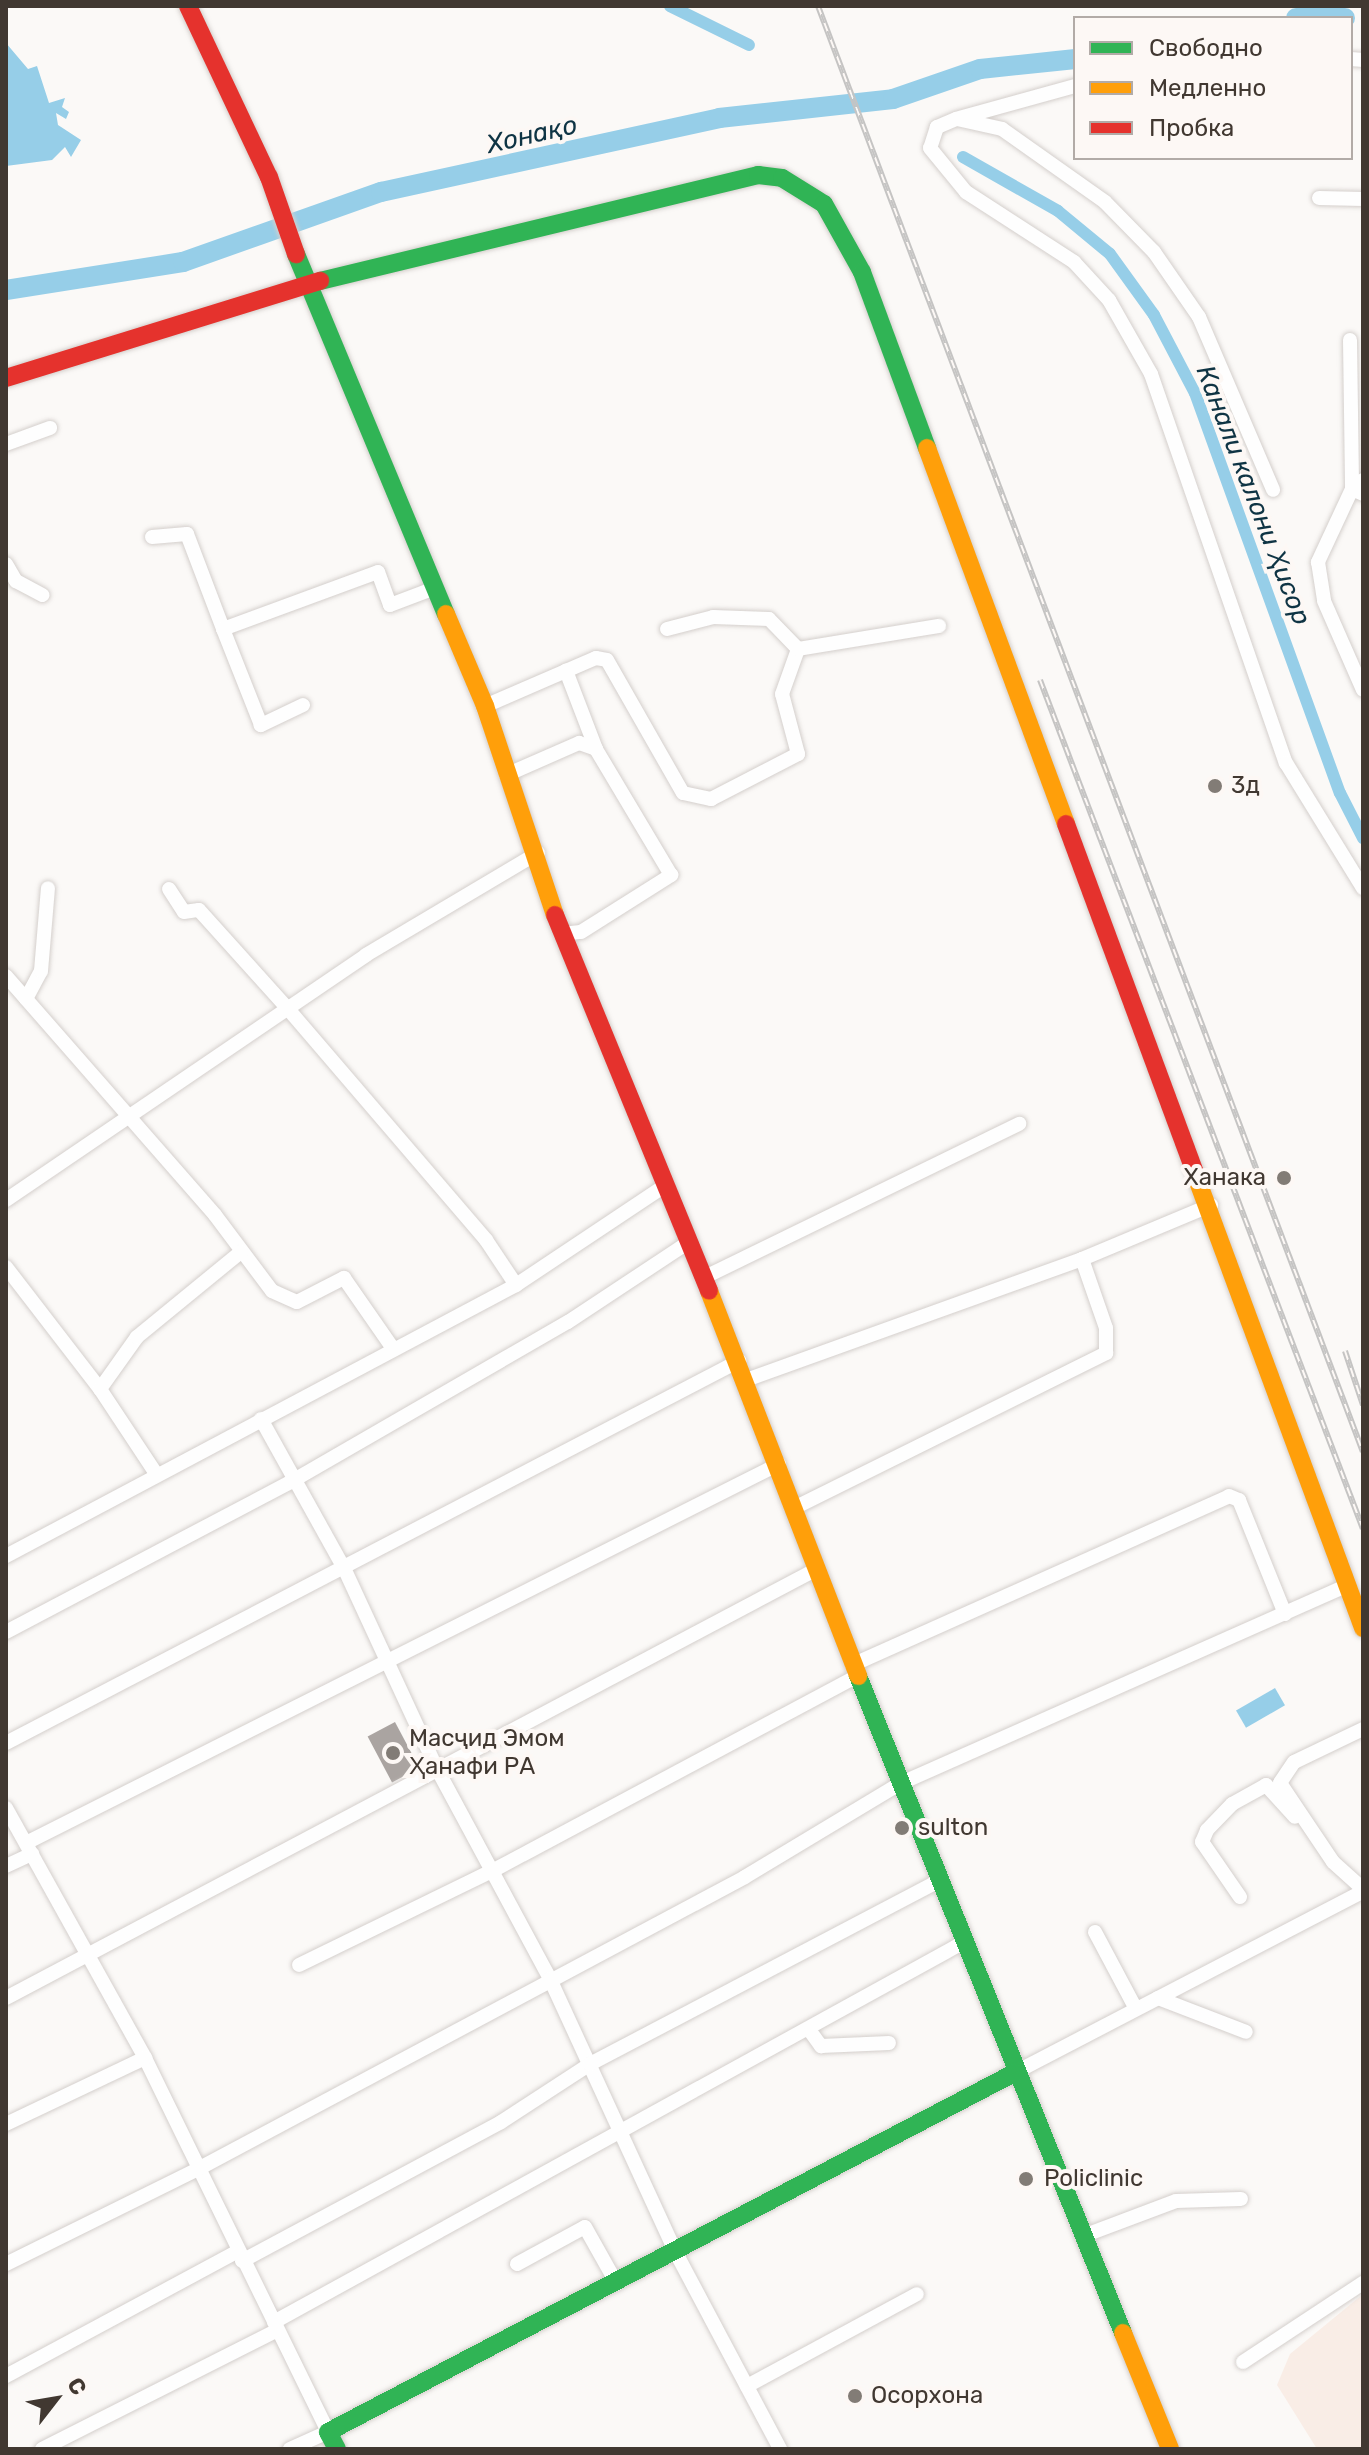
<!DOCTYPE html>
<meta charset="utf-8">
<style>
body{margin:0}
#map{position:relative;width:1369px;height:2455px;overflow:hidden;background:#fbf9f7;font-family:Rubik,sans-serif}
div>[style]{position:absolute}
.built>*{inset:0;background:#f9ede6}
.water>*{inset:0;background:#96cee8;transform-origin:0 0}
.canal>*{height:12px;margin:-6px;padding:0 6px;transform-origin:6px;border-radius:6px;background:#96cee8}
.river>*{height:20px;margin:-10px;padding:0 10px;transform-origin:10px;border-radius:10px;background:#96cee8}
.building>*{inset:0;background:#aaa4a1;transform-origin:0 0}
.roads{filter:drop-shadow(0 0 2px #d4cfcc) drop-shadow(0 0 2px #d4cfcc)}
.street>*{height:14px;margin:-7px;padding:0 7px;transform-origin:7px;border-radius:7px;background:#fefefe}
.fast>*{height:18px;margin:-9px;padding:0 9px;transform-origin:9px;border-radius:9px;background:#30b455}
.slow>*{height:18px;margin:-9px;padding:0 9px;transform-origin:9px;border-radius:9px;background:#ff9f0a}
.jam>*{height:18px;margin:-9px;padding:0 9px;transform-origin:9px;border-radius:9px;background:#e5322d}
.rail>*{height:6px;margin-top:-3px;transform-origin:0;background:repeating-linear-gradient(90deg,#fdf8f5 0 9px,#c5c4c3 0 18px);box-sizing:border-box;border-block:2px solid #c5c4c3}
.dots>*{width:22px;height:22px;translate:-50% -50%;box-sizing:border-box;border:4px solid #fdf8f5;border-radius:50%}
span{translate:-50% -50%;white-space:nowrap;text-align:center;line-height:1.15;-webkit-text-stroke:8px #fdf8f5;paint-order:stroke}
.poi-label{font-size:24px;color:#413831}
.left{translate:0 -50%;text-align:left}
.right{translate:-100% -50%;text-align:right}
.water-label{font-size:26px;color:#0f3444;font-style:italic}
.frame{position:absolute;inset:0;border:8px solid #413831;pointer-events:none}
.legend{position:absolute;left:1073px;top:16px;width:280px;height:144px;box-sizing:border-box;background:#fdf8f5;border:2px solid #b2aba7;margin:0;padding:10px 14px;list-style:none;font-size:24px;color:#413831}
.legend li{display:flex;align-items:center;gap:16px;height:40px}
.legend b{width:40px;border:2px solid #b2aba7}
.north{position:absolute;left:16px;top:2359px;width:80px;height:80px;-webkit-text-stroke:6px #fdf8f5;paint-order:stroke;rotate:59deg;font-size:22px;font-weight:700;line-height:32px;text-align:center;color:#413831}
.north::after{content:'';display:block;margin:auto;width:28px;height:36px;background:#413831;clip-path:polygon(50% 0,100% 100%,50% 72%,0 100%)}
</style>
<div id="map">
<div class="built">
<div style="clip-path:polygon(1363px 2294px,1363px 2449px,1317px 2449px,1277px 2385px,1290px 2354px)"></div>
</div>
<div class="water">
<div style="clip-path:polygon(6px 43px,28px 69px,37px 66px,49px 103px,65px 98px,62px 107px,69px 112px,66px 119px,56px 113px,58px 125px,81px 140px,71px 157px,65px 147px,52px 160px,6px 166px)"></div>
<div style="left:1275px;top:1688px;width:20px;height:45px;rotate:60deg"></div>
</div>
<div class="canal">
<div style="left:670px;top:6px;width:88px;rotate:26.3deg"></div>
<div style="left:963px;top:157px;width:109px;rotate:29.6deg"></div>
<div style="left:1058px;top:211px;width:67px;rotate:39.6deg"></div>
<div style="left:1110px;top:254px;width:75px;rotate:54.2deg"></div>
<div style="left:1154px;top:315px;width:88px;rotate:62.3deg"></div>
<div style="left:1195px;top:393px;width:425px;rotate:70.1deg"></div>
<div style="left:1340px;top:793px;width:51px;rotate:62.9deg"></div>
</div>
<div class="river">
<div style="left:1296px;top:18px;width:49px"></div>
<div style="left:6px;top:290px;width:179px;rotate:-9deg"></div>
<div style="left:183px;top:262px;width:210px;rotate:-19.5deg"></div>
<div style="left:381px;top:192px;width:346px;rotate:-12.3deg"></div>
<div style="left:719px;top:118px;width:175px;rotate:-6.2deg"></div>
<div style="left:893px;top:99px;width:92px;rotate:-19deg"></div>
<div style="left:980px;top:69px;width:96px;rotate:-6deg"></div>
</div>
<div class="building">
<div style="left:395px;top:1722px;width:52px;height:31px;rotate:62deg"></div>
</div>
<div class="roads">
<div class="street">
<div style="left:1351px;top:59px;width:12px;rotate:5deg"></div>
<div style="left:1075px;top:86px;width:123px;rotate:164.5deg"></div>
<div style="left:956px;top:119px;width:21px;rotate:157deg"></div>
<div style="left:937px;top:127px;width:22px;rotate:108deg"></div>
<div style="left:930px;top:148px;width:57px;rotate:50.7deg"></div>
<div style="left:966px;top:192px;width:129px;rotate:32.9deg"></div>
<div style="left:1074px;top:262px;width:52px;rotate:47.4deg"></div>
<div style="left:1109px;top:300px;width:85px;rotate:60.4deg"></div>
<div style="left:1151px;top:374px;width:412px;rotate:70.9deg"></div>
<div style="left:1286px;top:763px;width:147px;rotate:58.4deg"></div>
<div style="left:957px;top:119px;width:46px;rotate:12.5deg"></div>
<div style="left:1002px;top:129px;width:126px;rotate:35.3deg"></div>
<div style="left:1105px;top:202px;width:70px;rotate:45.6deg"></div>
<div style="left:1154px;top:252px;width:79px;rotate:55.3deg"></div>
<div style="left:1199px;top:317px;width:188px;rotate:66.8deg"></div>
<div style="left:1319px;top:198px;width:44px;rotate:1.3deg"></div>
<div style="left:1350px;top:340px;width:149px;rotate:89.2deg"></div>
<div style="left:1352px;top:489px;width:12px;rotate:24deg"></div>
<div style="left:6px;top:444px;width:47px;rotate:-20deg"></div>
<div style="left:1363px;top:480px;width:14px;rotate:141deg"></div>
<div style="left:1352px;top:489px;width:81px;rotate:115deg"></div>
<div style="left:1318px;top:562px;width:39px;rotate:81deg"></div>
<div style="left:1324px;top:601px;width:97px;rotate:66.3deg"></div>
<div style="left:152px;top:537px;width:35px;rotate:-5deg"></div>
<div style="left:187px;top:534px;width:102px;rotate:69.2deg"></div>
<div style="left:6px;top:564px;width:20px;rotate:60deg"></div>
<div style="left:16px;top:581px;width:30px;rotate:28deg"></div>
<div style="left:667px;top:629px;width:48px;rotate:-14.6deg"></div>
<div style="left:713px;top:617px;width:56px;rotate:2deg"></div>
<div style="left:769px;top:619px;width:42px;rotate:46deg"></div>
<div style="left:303px;top:705px;width:47px;rotate:154.5deg"></div>
<div style="left:261px;top:725px;width:103px;rotate:-111.6deg"></div>
<div style="left:223px;top:629px;width:165px;rotate:-20.2deg"></div>
<div style="left:378px;top:572px;width:35px;rotate:70deg"></div>
<div style="left:390px;top:605px;width:48px;rotate:-20.7deg"></div>
<div style="left:485px;top:706px;width:121px;rotate:-23.4deg"></div>
<div style="left:596px;top:658px;width:11px;rotate:10deg"></div>
<div style="left:607px;top:660px;width:153px;rotate:60.3deg"></div>
<div style="left:683px;top:793px;width:29px;rotate:12deg"></div>
<div style="left:711px;top:799px;width:98px;rotate:-27.3deg"></div>
<div style="left:798px;top:754px;width:62px;rotate:-104.9deg"></div>
<div style="left:782px;top:694px;width:48px;rotate:-70.4deg"></div>
<div style="left:798px;top:649px;width:143px;rotate:-9.3deg"></div>
<div style="left:506px;top:775px;width:80px;rotate:-23.7deg"></div>
<div style="left:579px;top:743px;width:18px;rotate:19deg"></div>
<div style="left:169px;top:889px;width:27px;rotate:57deg"></div>
<div style="left:184px;top:912px;width:15px;rotate:-8deg"></div>
<div style="left:199px;top:910px;width:135px;rotate:48deg"></div>
<div style="left:289px;top:1010px;width:303px;rotate:49.4deg"></div>
<div style="left:486px;top:1240px;width:54px;rotate:56.3deg"></div>
<div style="left:561px;top:934px;width:20px;rotate:-6deg"></div>
<div style="left:581px;top:932px;width:107px;rotate:-32.3deg"></div>
<div style="left:671px;top:875px;width:147px;rotate:-120.8deg"></div>
<div style="left:596px;top:749px;width:84px;rotate:-111deg"></div>
<div style="left:6px;top:976px;width:317px;rotate:48.8deg"></div>
<div style="left:215px;top:1215px;width:95px;rotate:53.1deg"></div>
<div style="left:272px;top:1291px;width:27px;rotate:24deg"></div>
<div style="left:297px;top:1302px;width:53px;rotate:-27.1deg"></div>
<div style="left:344px;top:1278px;width:84px;rotate:55.2deg"></div>
<div style="left:26px;top:999px;width:32px;rotate:-62deg"></div>
<div style="left:41px;top:971px;width:83px;rotate:-85.2deg"></div>
<div style="left:6px;top:1200px;width:435px;rotate:-34.2deg"></div>
<div style="left:366px;top:955px;width:200px;rotate:-30.7deg"></div>
<div style="left:6px;top:1267px;width:154px;rotate:52.4deg"></div>
<div style="left:100px;top:1389px;width:103px;rotate:56.5deg"></div>
<div style="left:703px;top:1278px;width:352px;rotate:-26deg"></div>
<div style="left:746px;top:1380px;width:357px;rotate:-19.8deg"></div>
<div style="left:1082px;top:1259px;width:140px;rotate:-22.7deg"></div>
<div style="left:100px;top:1389px;width:64px;rotate:-54.6deg"></div>
<div style="left:137px;top:1337px;width:134px;rotate:-39.3deg"></div>
<div style="left:261px;top:1419px;width:171px;rotate:60.9deg"></div>
<div style="left:344px;top:1568px;width:219px;rotate:65.2deg"></div>
<div style="left:436px;top:1767px;width:241px;rotate:61.7deg"></div>
<div style="left:550px;top:1979px;width:302px;rotate:65.3deg"></div>
<div style="left:676px;top:2253px;width:222px;rotate:62deg"></div>
<div style="left:792px;top:1509px;width:351px;rotate:-26.4deg"></div>
<div style="left:1106px;top:1353px;width:25px;rotate:-90deg"></div>
<div style="left:1106px;top:1328px;width:73px;rotate:-109.2deg"></div>
<div style="left:6px;top:1556px;width:578px;rotate:-27.98deg"></div>
<div style="left:516px;top:1285px;width:180px;rotate:-33.7deg"></div>
<div style="left:6px;top:1632px;width:326px;rotate:-27.8deg"></div>
<div style="left:294px;top:1480px;width:316px;rotate:-30deg"></div>
<div style="left:568px;top:1322px;width:145px;rotate:-33.5deg"></div>
<div style="left:852px;top:1665px;width:413px;rotate:-24.1deg"></div>
<div style="left:1229px;top:1496px;width:11px;rotate:22deg"></div>
<div style="left:1239px;top:1500px;width:123px;rotate:68deg"></div>
<div style="left:1363px;top:1729px;width:76px;rotate:154.4deg"></div>
<div style="left:1294px;top:1762px;width:25px;rotate:124deg"></div>
<div style="left:1280px;top:1783px;width:95px;rotate:56.1deg"></div>
<div style="left:1333px;top:1862px;width:40px;rotate:42deg"></div>
<div style="left:6px;top:1743px;width:827px;rotate:-27.53deg"></div>
<div style="left:6px;top:1808px;width:286px;rotate:60.9deg"></div>
<div style="left:145px;top:2058px;width:416px;rotate:63.9deg"></div>
<div style="left:328px;top:2432px;width:42px;rotate:155.9deg"></div>
<div style="left:26px;top:1843px;width:843px;rotate:-26.72deg"></div>
<div style="left:6px;top:1866px;width:29px;rotate:-25deg"></div>
<div style="left:1240px;top:1897px;width:67px;rotate:-124.6deg"></div>
<div style="left:1202px;top:1842px;width:13px;rotate:-67deg"></div>
<div style="left:1207px;top:1830px;width:36px;rotate:-46deg"></div>
<div style="left:1232px;top:1804px;width:39px;rotate:-29deg"></div>
<div style="left:1266px;top:1785px;width:43px;rotate:47.8deg"></div>
<div style="left:1095px;top:1932px;width:87px;rotate:62deg"></div>
<div style="left:299px;top:1965px;width:217px;rotate:-26deg"></div>
<div style="left:494px;top:1870px;width:410px;rotate:-28.1deg"></div>
<div style="left:6px;top:1998px;width:915px;rotate:-27.88deg"></div>
<div style="left:1158px;top:1998px;width:94px;rotate:21.1deg"></div>
<div style="left:810px;top:2031px;width:19px;rotate:54deg"></div>
<div style="left:821px;top:2046px;width:68px;rotate:-2.5deg"></div>
<div style="left:1016px;top:2072px;width:391px;rotate:-27.5deg"></div>
<div style="left:6px;top:2124px;width:154px;rotate:-25.4deg"></div>
<div style="left:1083px;top:2236px;width:99px;rotate:-20.6deg"></div>
<div style="left:1176px;top:2201px;width:65px;rotate:-1.8deg"></div>
<div style="left:242px;top:2261px;width:294px;rotate:-28.2deg"></div>
<div style="left:501px;top:2122px;width:106px;rotate:-33.1deg"></div>
<div style="left:590px;top:2064px;width:398px;rotate:-27.7deg"></div>
<div style="left:6px;top:2264px;width:214px;rotate:-26.3deg"></div>
<div style="left:198px;top:2169px;width:620px;rotate:-28.09deg"></div>
<div style="left:745px;top:1877px;width:180px;rotate:-31.1deg"></div>
<div style="left:899px;top:1784px;width:487px;rotate:-23.9deg"></div>
<div style="left:517px;top:2264px;width:77px;rotate:-28.6deg"></div>
<div style="left:585px;top:2227px;width:65px;rotate:60.7deg"></div>
<div style="left:274px;top:2322px;width:790px;rotate:-28.84deg"></div>
<div style="left:1243px;top:2362px;width:144px;rotate:-33.4deg"></div>
<div style="left:6px;top:2376px;width:264px;rotate:-28.3deg"></div>
<div style="left:747px;top:2386px;width:193px;rotate:-28.4deg"></div>
<div style="left:42px;top:2449px;width:264px;rotate:-26.8deg"></div>
</div>
<div class="fast">
<div style="left:296px;top:254px;width:390px;rotate:67.4deg"></div>
<div style="left:320px;top:281px;width:451px;rotate:-13.6deg"></div>
<div style="left:758px;top:175px;width:24px;rotate:7deg"></div>
<div style="left:782px;top:178px;width:49px;rotate:31.8deg"></div>
<div style="left:824px;top:204px;width:78px;rotate:60.8deg"></div>
<div style="left:862px;top:272px;width:188px;rotate:69.7deg"></div>
<div style="left:858px;top:1676px;width:708px;rotate:68.03deg"></div>
<div style="left:337px;top:2449px;width:19px;rotate:-118deg"></div>
<div style="left:328px;top:2432px;width:776px;rotate:-27.62deg"></div>
</div>
<div class="slow">
<div style="left:927px;top:448px;width:401px;rotate:69.7deg"></div>
<div style="left:446px;top:614px;width:100px;rotate:67deg"></div>
<div style="left:485px;top:706px;width:220px;rotate:71.5deg"></div>
<div style="left:1197px;top:1179px;width:479px;rotate:69.7deg"></div>
<div style="left:709px;top:1291px;width:413px;rotate:68.8deg"></div>
<div style="left:1123px;top:2333px;width:125px;rotate:67.9deg"></div>
</div>
<div class="jam">
<div style="left:188px;top:6px;width:189px;rotate:64.7deg"></div>
<div style="left:269px;top:177px;width:82px;rotate:70.7deg"></div>
<div style="left:6px;top:378px;width:329px;rotate:-17.2deg"></div>
<div style="left:1066px;top:824px;width:378px;rotate:69.7deg"></div>
<div style="left:555px;top:915px;width:406px;rotate:67.7deg"></div>
</div>
</div>
<div class="rail">
<div style="left:818px;top:6px;width:1545px;rotate:69.35deg"></div>
<div style="left:1040px;top:680px;width:908px;rotate:69.17deg"></div>
<div style="left:1345px;top:1351px;width:57px;rotate:71.6deg"></div>
</div>
<div class="dots">
<div style="left:1215px;top:786px;background:#827c76"></div>
<div style="left:1284px;top:1178px;background:#827c76"></div>
<div style="left:393px;top:1753px;background:#827c76"></div>
<div style="left:902px;top:1828px;background:#827c76"></div>
<div style="left:1026px;top:2179px;background:#827c76"></div>
<div style="left:855px;top:2396px;background:#827c76"></div>
</div>
<div class="poi-label">
<span class="left" style="left:1231px;top:786px">3д</span>
<span class="right" style="left:1266px;top:1178px">Ханака</span>
<span class="left" style="left:409px;top:1753px">Масҷид Эмом<br>Ҳанафи РА</span>
<span class="left" style="left:918px;top:1828px">sulton</span>
<span class="left" style="left:1044px;top:2179px">Policlinic</span>
<span class="left" style="left:871px;top:2396px">Осорхона</span>
</div>
<div class="water-label">
<span style="left:532px;top:135px;rotate:-13deg">Хонақо</span>
<span style="left:1253px;top:495px;rotate:69deg">Канали калони Ҳисор</span>
</div>
<div class="frame"></div>
<ul class="legend">
<li><b style="height:10px;background:#30b455"></b>Свободно</li>
<li><b style="height:10px;background:#ff9f0a"></b>Медленно</li>
<li><b style="height:10px;background:#e5322d"></b>Пробка</li>
</ul>
<div class="north">С</div>
</div>
